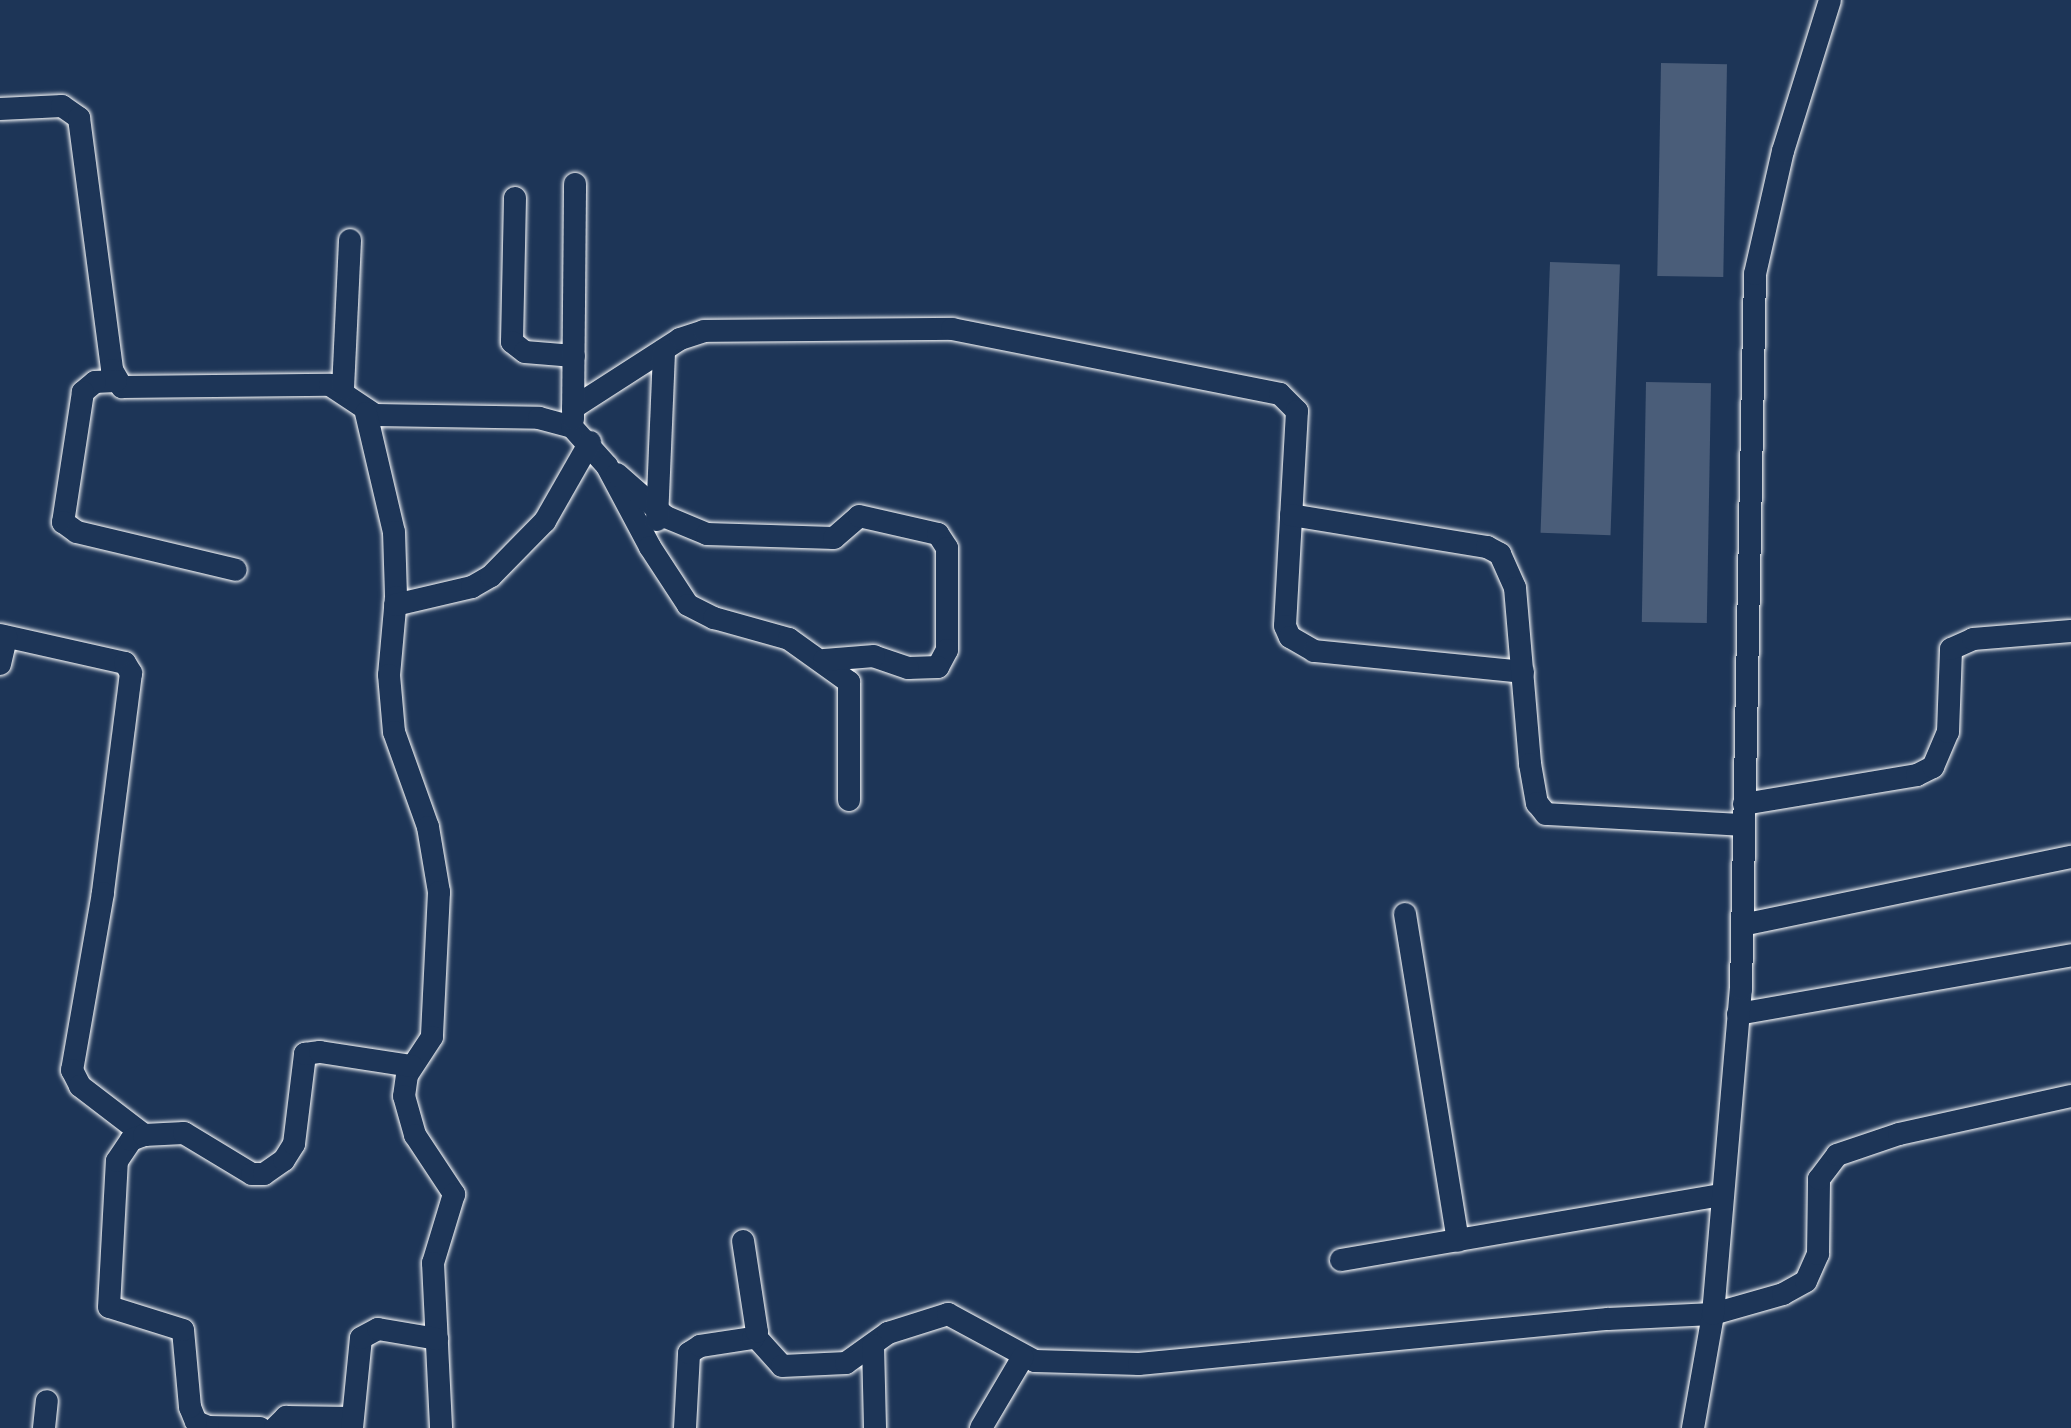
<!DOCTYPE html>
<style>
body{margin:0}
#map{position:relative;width:2071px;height:1428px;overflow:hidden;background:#1d3557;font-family:"Shantell Sans",sans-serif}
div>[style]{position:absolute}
.building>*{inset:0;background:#4a5d79;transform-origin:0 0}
.roads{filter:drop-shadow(0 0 2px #fff) drop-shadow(0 0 2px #fff)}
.minor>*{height:22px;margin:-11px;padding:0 11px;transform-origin:11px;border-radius:11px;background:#1d3557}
span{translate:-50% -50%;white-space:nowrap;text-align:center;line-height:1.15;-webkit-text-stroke:6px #1d3557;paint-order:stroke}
</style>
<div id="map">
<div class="building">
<div style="left:1661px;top:63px;width:66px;height:213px;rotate:1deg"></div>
<div style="left:1550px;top:262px;width:70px;height:271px;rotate:2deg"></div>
<div style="left:1646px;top:382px;width:65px;height:240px;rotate:1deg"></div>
</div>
<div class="roads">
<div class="minor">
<div style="left:0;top:109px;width:62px;rotate:-2.8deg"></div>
<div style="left:62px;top:106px;width:21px;rotate:35deg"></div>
<div style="left:79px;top:118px;width:254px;rotate:82.5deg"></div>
<div style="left:112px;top:370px;width:20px;rotate:60deg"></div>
<div style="left:122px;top:387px;width:208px;rotate:-0.6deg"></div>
<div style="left:330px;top:385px;width:54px;rotate:33.7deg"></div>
<div style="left:375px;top:415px;width:164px;rotate:1deg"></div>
<div style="left:539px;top:418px;width:34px;rotate:15deg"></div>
<div style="left:572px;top:427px;width:52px;rotate:48.1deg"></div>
<div style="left:607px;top:466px;width:92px;rotate:62deg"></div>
<div style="left:650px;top:547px;width:69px;rotate:56.8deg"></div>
<div style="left:688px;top:605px;width:29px;rotate:27deg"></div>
<div style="left:714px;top:618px;width:78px;rotate:15.6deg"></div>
<div style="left:789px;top:639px;width:74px;rotate:35.6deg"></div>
<div style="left:849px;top:682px;width:118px;rotate:90deg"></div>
<div style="left:515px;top:198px;width:144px;rotate:91.2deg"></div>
<div style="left:512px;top:342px;width:16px;rotate:38deg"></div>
<div style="left:525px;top:352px;width:49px;rotate:4.7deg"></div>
<div style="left:116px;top:381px;width:21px;rotate:177deg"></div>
<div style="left:95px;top:382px;width:16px;rotate:140deg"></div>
<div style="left:83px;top:392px;width:132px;rotate:98.7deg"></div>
<div style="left:63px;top:522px;width:17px;rotate:36deg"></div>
<div style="left:77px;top:532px;width:163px;rotate:13.4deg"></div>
<div style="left:343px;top:389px;width:149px;rotate:-87.3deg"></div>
<div style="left:573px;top:408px;width:127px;rotate:-32.8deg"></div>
<div style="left:680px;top:339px;width:25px;rotate:-18deg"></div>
<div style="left:704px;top:331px;width:248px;rotate:-0.5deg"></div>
<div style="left:952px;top:329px;width:334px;rotate:11.2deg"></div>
<div style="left:1280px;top:394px;width:24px;rotate:45deg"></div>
<div style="left:1297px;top:411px;width:215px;rotate:93.2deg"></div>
<div style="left:1285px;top:626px;width:12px;rotate:66deg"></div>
<div style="left:1290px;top:637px;width:28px;rotate:30deg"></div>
<div style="left:1314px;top:651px;width:210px;rotate:5.7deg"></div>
<div style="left:366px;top:413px;width:122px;rotate:76.8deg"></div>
<div style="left:394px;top:532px;width:65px;rotate:88.2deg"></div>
<div style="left:396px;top:597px;width:78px;rotate:95.1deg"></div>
<div style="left:389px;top:675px;width:57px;rotate:85deg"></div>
<div style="left:394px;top:732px;width:101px;rotate:70.3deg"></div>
<div style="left:428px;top:827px;width:66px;rotate:80.4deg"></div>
<div style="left:439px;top:892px;width:145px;rotate:92.8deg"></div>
<div style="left:432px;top:1037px;width:45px;rotate:123.3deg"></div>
<div style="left:407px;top:1075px;width:21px;rotate:98deg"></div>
<div style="left:404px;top:1096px;width:41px;rotate:74.2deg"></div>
<div style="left:415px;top:1135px;width:71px;rotate:56.5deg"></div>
<div style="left:454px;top:1194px;width:72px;rotate:106.9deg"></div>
<div style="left:433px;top:1263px;width:165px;rotate:87.2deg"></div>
<div style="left:573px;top:419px;width:235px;rotate:-89.5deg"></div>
<div style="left:617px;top:474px;width:65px;rotate:41.3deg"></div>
<div style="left:666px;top:517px;width:44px;rotate:22.5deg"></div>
<div style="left:707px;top:534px;width:127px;rotate:1.8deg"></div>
<div style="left:834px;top:538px;width:33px;rotate:-41deg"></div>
<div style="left:859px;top:516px;width:81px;rotate:12.8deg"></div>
<div style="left:938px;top:534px;width:17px;rotate:57deg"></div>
<div style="left:947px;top:548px;width:102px;rotate:90deg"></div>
<div style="left:947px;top:650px;width:19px;rotate:118deg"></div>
<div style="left:938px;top:667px;width:30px;rotate:178deg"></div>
<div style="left:908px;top:668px;width:36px;rotate:-161deg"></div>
<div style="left:874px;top:656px;width:50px;rotate:175.4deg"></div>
<div style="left:1291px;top:515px;width:199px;rotate:9.3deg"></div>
<div style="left:1487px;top:547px;width:15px;rotate:28deg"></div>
<div style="left:1500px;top:554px;width:37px;rotate:66deg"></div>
<div style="left:1515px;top:588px;width:177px;rotate:85.1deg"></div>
<div style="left:1530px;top:764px;width:40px;rotate:80deg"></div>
<div style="left:1537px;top:803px;width:14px;rotate:51deg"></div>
<div style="left:1546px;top:814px;width:197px;rotate:3.2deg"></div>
<div style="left:657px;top:520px;width:170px;rotate:-87.6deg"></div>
<div style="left:395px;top:605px;width:79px;rotate:-13.2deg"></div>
<div style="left:472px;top:587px;width:22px;rotate:-30deg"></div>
<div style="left:491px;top:576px;width:77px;rotate:-45.5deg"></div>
<div style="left:545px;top:521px;width:91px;rotate:-60.3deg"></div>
<div style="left:0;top:635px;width:128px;rotate:12.6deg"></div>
<div style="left:125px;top:663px;width:12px;rotate:59deg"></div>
<div style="left:131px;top:673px;width:222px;rotate:97.3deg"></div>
<div style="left:103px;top:893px;width:180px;rotate:99.9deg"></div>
<div style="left:72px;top:1070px;width:18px;rotate:63deg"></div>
<div style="left:80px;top:1086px;width:81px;rotate:37.4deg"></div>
<div style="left:0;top:664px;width:28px;rotate:-77deg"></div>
<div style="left:1744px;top:804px;width:175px;rotate:-9.5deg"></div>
<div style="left:1917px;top:775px;width:18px;rotate:-27deg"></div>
<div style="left:1933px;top:767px;width:38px;rotate:-67deg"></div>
<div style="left:1948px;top:732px;width:83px;rotate:-87.9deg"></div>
<div style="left:1951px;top:649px;width:24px;rotate:-24deg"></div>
<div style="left:1973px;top:639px;width:98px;rotate:-4.7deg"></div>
<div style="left:1405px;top:914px;width:331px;rotate:80.8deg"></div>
<div style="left:1742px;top:925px;width:336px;rotate:-11.7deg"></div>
<div style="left:1738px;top:1014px;width:338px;rotate:-10deg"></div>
<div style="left:1341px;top:1260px;width:387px;rotate:-9.7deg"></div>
<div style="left:755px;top:1336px;width:40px;rotate:48deg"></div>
<div style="left:782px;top:1366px;width:64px;rotate:-2.7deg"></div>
<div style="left:846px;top:1363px;width:52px;rotate:-35.5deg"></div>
<div style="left:888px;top:1333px;width:63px;rotate:-17.6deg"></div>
<div style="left:948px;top:1314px;width:99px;rotate:28.4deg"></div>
<div style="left:1035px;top:1361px;width:104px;rotate:1.7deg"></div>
<div style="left:1139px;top:1364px;width:471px;rotate:-5.5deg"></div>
<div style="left:1608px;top:1319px;width:105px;rotate:-2.7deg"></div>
<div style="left:1713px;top:1314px;width:73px;rotate:-15.9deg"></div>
<div style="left:1783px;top:1294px;width:26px;rotate:-29deg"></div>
<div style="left:1806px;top:1281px;width:30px;rotate:-66deg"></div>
<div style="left:1818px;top:1254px;width:75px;rotate:-89.2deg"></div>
<div style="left:1819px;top:1179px;width:30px;rotate:-53deg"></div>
<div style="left:1837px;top:1155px;width:65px;rotate:-18.7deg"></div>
<div style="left:1899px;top:1134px;width:176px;rotate:-12.5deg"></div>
<div style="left:873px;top:1345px;width:83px;rotate:88.6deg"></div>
<div style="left:44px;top:1428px;width:27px;rotate:-84deg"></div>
<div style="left:260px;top:1428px;width:52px;rotate:-178.9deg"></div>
<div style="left:208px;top:1427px;width:13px;rotate:-157deg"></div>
<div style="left:196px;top:1422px;width:16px;rotate:-112deg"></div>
<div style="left:190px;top:1407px;width:77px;rotate:-95.2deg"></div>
<div style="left:183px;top:1330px;width:77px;rotate:-162.7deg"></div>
<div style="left:109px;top:1307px;width:146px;rotate:-86.9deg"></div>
<div style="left:117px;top:1161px;width:25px;rotate:-56deg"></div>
<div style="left:131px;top:1140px;width:14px;rotate:-21deg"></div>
<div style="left:144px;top:1135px;width:40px;rotate:-2.9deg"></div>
<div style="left:184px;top:1133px;width:79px;rotate:31.1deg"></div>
<div style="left:252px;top:1174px;width:12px"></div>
<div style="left:264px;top:1174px;width:24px;rotate:-35deg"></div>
<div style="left:284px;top:1160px;width:19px;rotate:-58deg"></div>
<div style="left:294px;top:1144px;width:91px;rotate:-83deg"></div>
<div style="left:305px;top:1054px;width:15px;rotate:-8deg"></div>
<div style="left:320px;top:1052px;width:93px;rotate:8.7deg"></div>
<div style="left:275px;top:1428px;width:16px;rotate:-45deg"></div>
<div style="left:286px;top:1417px;width:66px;rotate:0.9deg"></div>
<div style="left:352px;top:1428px;width:90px;rotate:-84.3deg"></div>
<div style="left:361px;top:1338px;width:19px;rotate:-28deg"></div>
<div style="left:378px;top:1329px;width:60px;rotate:9.6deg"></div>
<div style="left:685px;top:1428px;width:75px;rotate:-86.9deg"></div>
<div style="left:689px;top:1353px;width:13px;rotate:-32deg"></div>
<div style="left:700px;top:1346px;width:54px;rotate:-8.6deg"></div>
<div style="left:753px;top:1338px;width:7px;rotate:-56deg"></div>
<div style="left:757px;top:1332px;width:92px;rotate:-98.7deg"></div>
<div style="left:981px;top:1428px;width:82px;rotate:-59.4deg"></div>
<div style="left:1693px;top:1428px;width:116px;rotate:-80deg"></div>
<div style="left:1713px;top:1314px;width:326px;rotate:-85.1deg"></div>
<div style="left:1741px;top:989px;width:715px;rotate:-88.88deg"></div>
<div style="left:1755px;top:274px;width:126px;rotate:-77.2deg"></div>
<div style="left:1783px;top:151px;width:158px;rotate:-72.7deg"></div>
</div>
</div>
</div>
